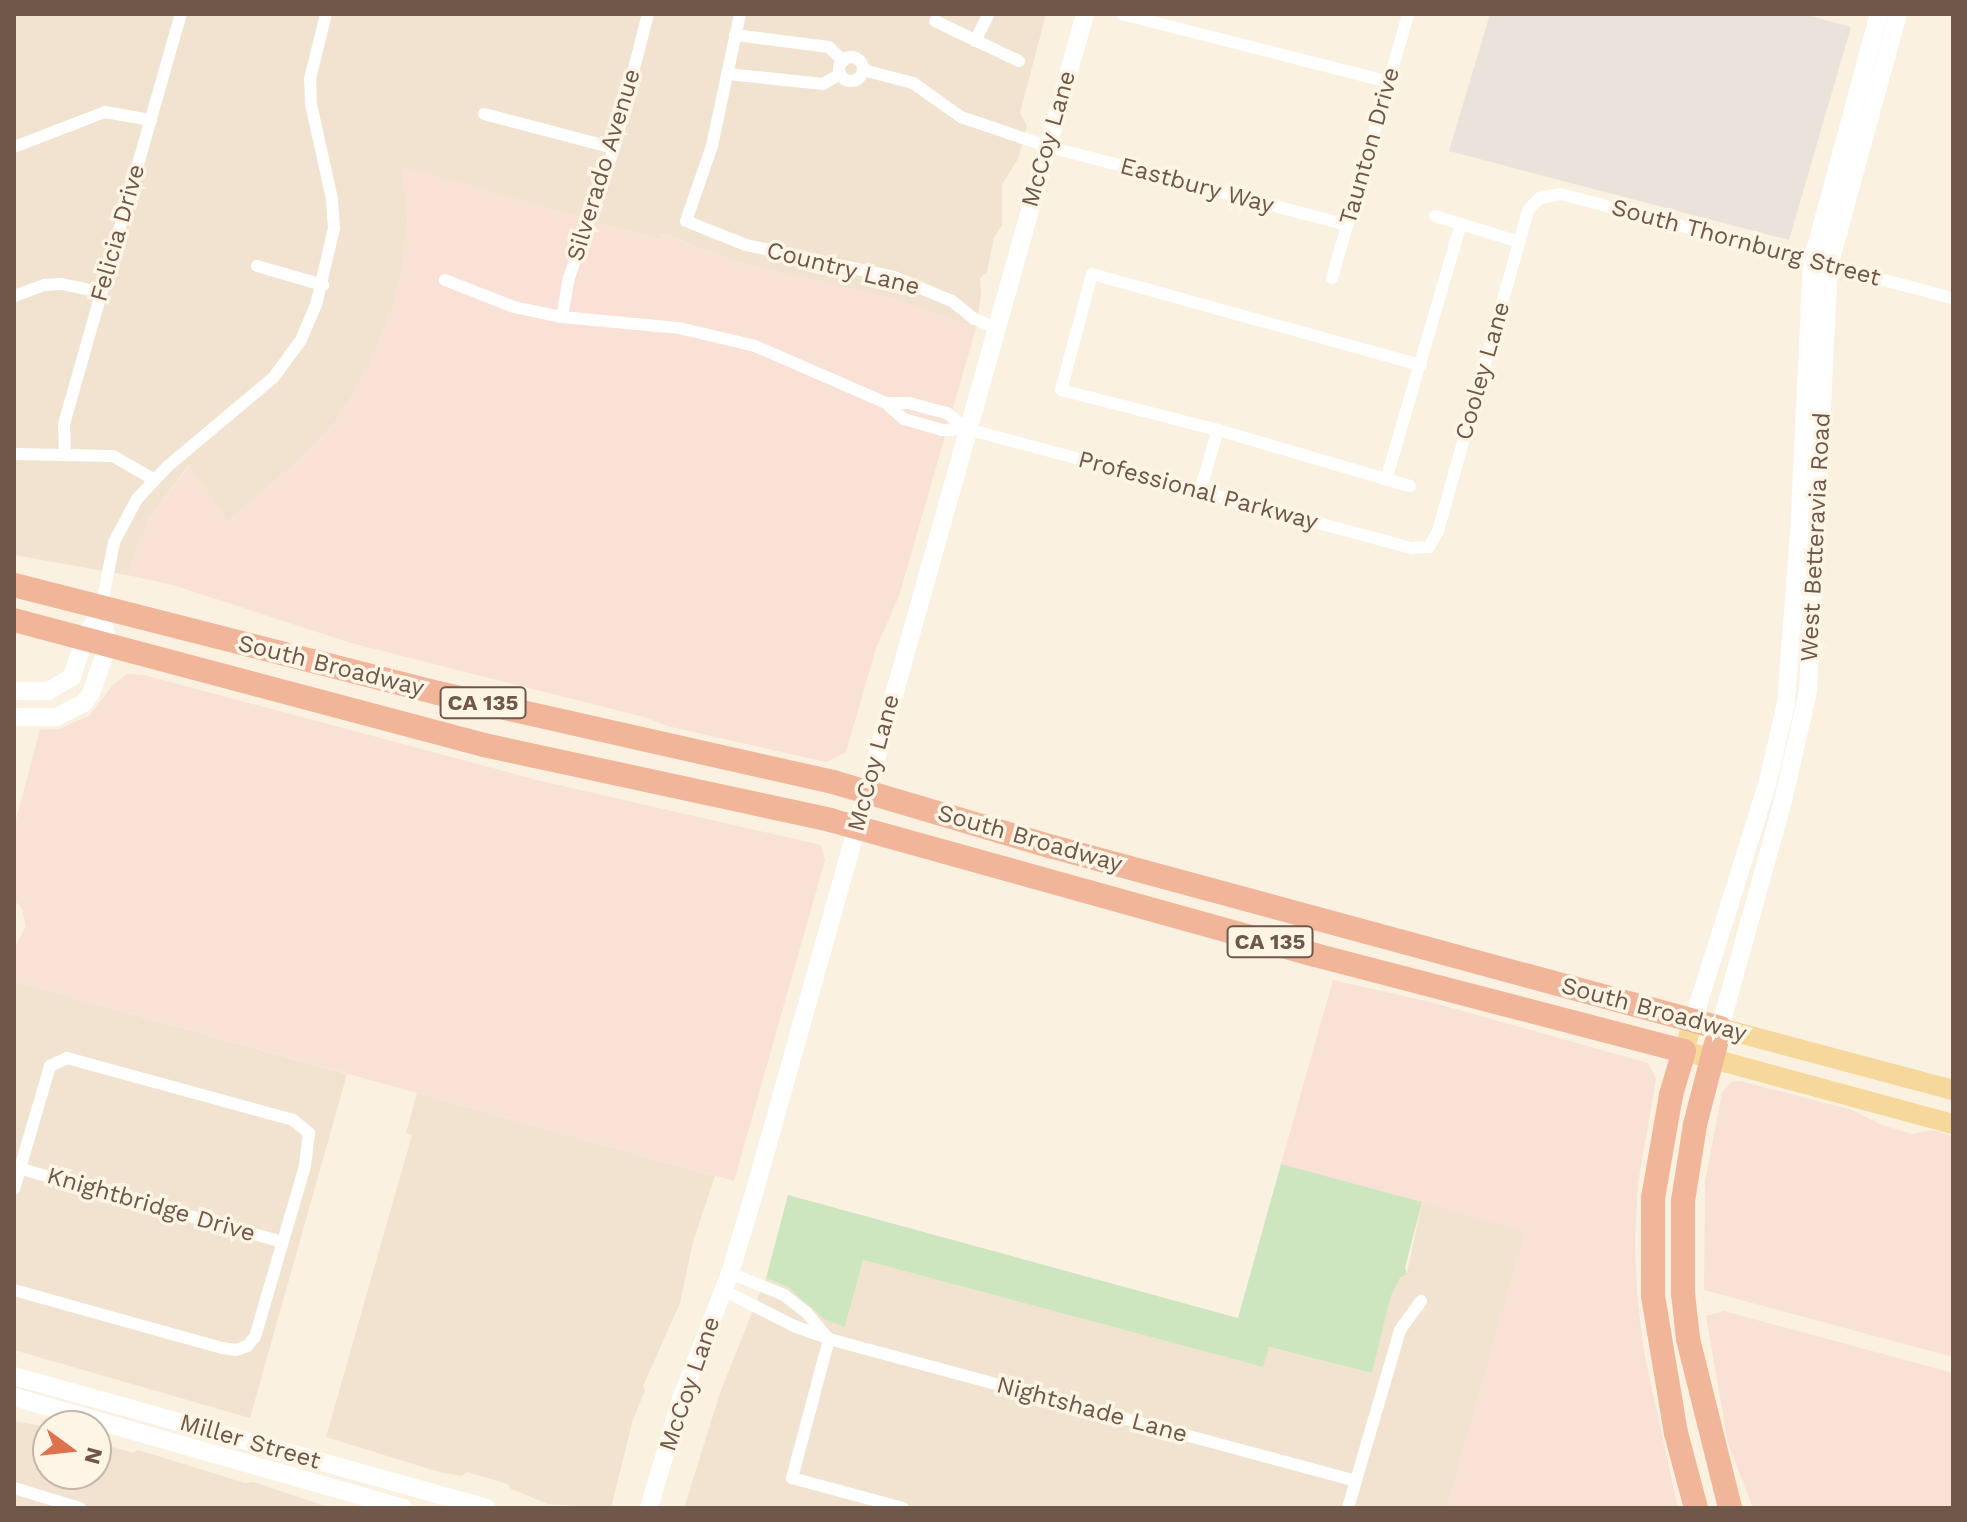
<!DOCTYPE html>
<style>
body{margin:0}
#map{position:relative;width:1967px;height:1522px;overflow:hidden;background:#faf1e0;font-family:"Work Sans",sans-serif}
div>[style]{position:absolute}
.residential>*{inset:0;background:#f1e3cf}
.commercial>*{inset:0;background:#fae1d5}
.industrial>*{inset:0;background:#e9e3dc}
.green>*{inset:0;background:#cee6c0}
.street>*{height:12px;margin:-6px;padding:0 6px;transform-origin:6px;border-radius:6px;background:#fff}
.street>.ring{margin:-6px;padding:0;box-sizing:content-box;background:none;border:12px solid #fff;border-radius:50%}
.secondary>*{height:18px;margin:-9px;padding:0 9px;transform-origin:9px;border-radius:9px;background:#fff}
.primary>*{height:20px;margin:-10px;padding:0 10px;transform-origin:10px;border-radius:10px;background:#f6d89c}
.highway>*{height:24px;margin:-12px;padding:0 12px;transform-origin:12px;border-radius:12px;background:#f1b59a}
span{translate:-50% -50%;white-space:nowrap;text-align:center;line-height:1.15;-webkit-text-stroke:7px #fef5e6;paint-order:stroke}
.shield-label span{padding:2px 6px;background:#fef5e6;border:2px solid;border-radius:6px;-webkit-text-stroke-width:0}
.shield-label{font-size:22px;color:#6f5849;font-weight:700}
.street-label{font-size:24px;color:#6f5849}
.frame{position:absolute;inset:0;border:16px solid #6f5849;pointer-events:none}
.north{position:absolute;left:32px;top:1410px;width:80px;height:80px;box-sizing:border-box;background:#fef5e6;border:2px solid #c5b6a7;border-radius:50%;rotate:105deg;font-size:22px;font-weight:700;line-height:32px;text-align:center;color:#6f5849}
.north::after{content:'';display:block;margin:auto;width:28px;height:36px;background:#de724c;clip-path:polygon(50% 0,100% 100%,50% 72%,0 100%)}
</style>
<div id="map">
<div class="residential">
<div style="clip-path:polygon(14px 14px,1046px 14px,1020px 113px,1027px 126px,1018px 159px,1002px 184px,1002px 225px,994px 238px,987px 272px,980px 278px,981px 296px,976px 328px,901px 301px,737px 262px,663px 234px,660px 240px,402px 167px,408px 215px,404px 260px,395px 302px,368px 369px,336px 421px,299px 460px,227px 522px,189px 465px,150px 517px,127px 575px,14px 555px)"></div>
<div style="clip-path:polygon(14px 981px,347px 1074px,250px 1418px,14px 1350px)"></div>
<div style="clip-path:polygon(417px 1093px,715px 1176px,693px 1242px,680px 1303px,643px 1386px,645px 1390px,632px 1423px,611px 1508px,548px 1504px,511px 1489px,508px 1484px,467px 1472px,462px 1476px,439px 1472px,326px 1437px,412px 1135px,406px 1133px)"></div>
<div style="clip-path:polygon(1422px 1202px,1526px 1231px,1447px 1508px,684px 1508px,721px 1390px,766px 1278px,789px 1288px,845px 1327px,863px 1260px,1263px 1367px,1268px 1347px,1372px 1373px,1391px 1296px,1400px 1278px,1407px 1273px)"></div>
<div style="clip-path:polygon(14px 1421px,48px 1427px,48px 1474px,96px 1474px,96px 1442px,133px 1453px,138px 1450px,245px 1483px,253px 1482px,331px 1508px,14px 1508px)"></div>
</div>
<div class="commercial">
<div style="clip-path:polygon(401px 166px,659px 240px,662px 234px,737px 262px,901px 301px,976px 328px,899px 596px,876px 648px,846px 752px,826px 762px,667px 726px,644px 717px,351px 643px,173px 585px,127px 575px,150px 517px,190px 465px,227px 522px,299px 460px,336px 421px,368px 369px,395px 302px,404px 260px,408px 215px)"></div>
<div style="clip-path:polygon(127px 674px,144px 675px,545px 782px,821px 845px,825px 860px,734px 1181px,14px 981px,14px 950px,26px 926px,22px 909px,14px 900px,14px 827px,40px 730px,59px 729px,89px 716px,112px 686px)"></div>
<div style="clip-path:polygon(1333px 980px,1434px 1003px,1648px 1063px,1656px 1079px,1638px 1183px,1635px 1240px,1637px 1294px,1644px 1352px,1678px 1508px,1447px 1508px,1525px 1231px,1281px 1164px)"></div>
<div style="clip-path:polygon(1740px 1081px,1852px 1110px,1882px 1125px,1912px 1134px,1932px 1130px,1953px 1136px,1953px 1357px,1704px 1290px,1705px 1182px,1722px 1093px,1731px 1082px)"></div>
<div style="clip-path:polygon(1724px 1311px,1953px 1373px,1953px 1508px,1753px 1508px,1728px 1443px,1706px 1316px)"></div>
</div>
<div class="industrial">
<div style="clip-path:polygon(1490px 14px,1804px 14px,1851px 27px,1789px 240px,1449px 151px)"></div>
</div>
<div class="green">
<div style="clip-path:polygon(1281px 1164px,1422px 1202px,1405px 1268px,1407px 1274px,1400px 1278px,1391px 1296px,1372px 1373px,1269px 1347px,1263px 1367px,863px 1260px,845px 1327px,824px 1319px,789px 1288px,766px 1278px,788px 1195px,1238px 1318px)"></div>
</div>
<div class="street">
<div style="left:740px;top:14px;width:135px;rotate:102deg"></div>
<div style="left:712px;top:146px;width:79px;rotate:109.1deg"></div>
<div style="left:686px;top:221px;width:65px;rotate:21.8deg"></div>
<div style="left:746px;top:245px;width:151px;rotate:12.2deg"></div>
<div style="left:894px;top:277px;width:63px;rotate:22.5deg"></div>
<div style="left:952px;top:301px;width:28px;rotate:39deg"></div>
<div style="left:974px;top:319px;width:22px;rotate:21deg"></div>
<div style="left:1122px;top:14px;width:275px;rotate:14.3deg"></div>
<div style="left:935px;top:21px;width:93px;rotate:25.5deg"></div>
<div style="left:735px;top:35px;width:95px;rotate:7.3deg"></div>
<div style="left:829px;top:47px;width:20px;rotate:45deg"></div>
<div style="left:975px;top:41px;width:30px;rotate:-63deg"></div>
<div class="ring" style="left:839px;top:57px;width:12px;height:12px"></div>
<div style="left:863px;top:70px;width:52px;rotate:14.6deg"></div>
<div style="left:913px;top:83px;width:59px;rotate:35.3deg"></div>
<div style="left:961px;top:117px;width:90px;rotate:18.8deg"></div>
<div style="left:1046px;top:146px;width:311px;rotate:14.7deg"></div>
<div style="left:727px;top:74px;width:97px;rotate:5.9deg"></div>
<div style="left:823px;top:84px;width:20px;rotate:-30deg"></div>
<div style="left:484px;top:114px;width:134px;rotate:14.7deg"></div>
<div style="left:14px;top:147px;width:97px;rotate:-21deg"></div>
<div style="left:105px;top:112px;width:47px;rotate:9.9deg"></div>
<div style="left:1435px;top:216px;width:27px;rotate:17deg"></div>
<div style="left:257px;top:266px;width:69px;rotate:16.1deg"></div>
<div style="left:1332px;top:278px;width:275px;rotate:-73.9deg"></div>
<div style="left:445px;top:280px;width:74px;rotate:21.4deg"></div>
<div style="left:514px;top:307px;width:49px;rotate:11.8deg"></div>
<div style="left:562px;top:317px;width:118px;rotate:5.4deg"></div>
<div style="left:679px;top:328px;width:78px;rotate:13.3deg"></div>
<div style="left:755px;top:346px;width:143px;rotate:23.5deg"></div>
<div style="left:886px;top:403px;width:24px;rotate:42deg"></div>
<div style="left:904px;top:419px;width:40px;rotate:16deg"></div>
<div style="left:942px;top:430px;width:25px;rotate:-2deg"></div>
<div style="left:967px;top:429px;width:461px;rotate:15deg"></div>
<div style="left:1412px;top:548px;width:17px;rotate:-3deg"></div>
<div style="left:1429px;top:547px;width:18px;rotate:-61deg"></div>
<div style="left:1438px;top:531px;width:333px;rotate:-74.3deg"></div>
<div style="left:1528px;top:210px;width:17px;rotate:-45deg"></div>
<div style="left:1540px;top:198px;width:21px;rotate:-11deg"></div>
<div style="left:1561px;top:194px;width:406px;rotate:14.9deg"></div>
<div style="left:14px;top:296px;width:32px;rotate:-20deg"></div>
<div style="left:44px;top:285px;width:18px;rotate:-3deg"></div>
<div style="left:62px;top:284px;width:39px;rotate:12deg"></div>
<div style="left:562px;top:317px;width:40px;rotate:-80deg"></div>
<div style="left:569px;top:278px;width:138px;rotate:-70.9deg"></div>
<div style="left:614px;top:148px;width:138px;rotate:-75.8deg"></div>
<div style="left:886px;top:403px;width:23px"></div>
<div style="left:909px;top:403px;width:39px;rotate:15deg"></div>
<div style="left:947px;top:413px;width:26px;rotate:39deg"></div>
<div style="left:1218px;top:430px;width:162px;rotate:-165.7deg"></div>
<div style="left:1061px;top:390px;width:120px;rotate:-75deg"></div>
<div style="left:1092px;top:274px;width:341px;rotate:15.5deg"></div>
<div style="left:65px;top:453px;width:29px;rotate:-92deg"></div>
<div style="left:64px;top:424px;width:426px;rotate:-74.1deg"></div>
<div style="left:14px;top:454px;width:99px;rotate:1.2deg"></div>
<div style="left:113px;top:456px;width:46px;rotate:29.9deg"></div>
<div style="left:1386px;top:480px;width:267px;rotate:-73.7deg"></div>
<div style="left:1461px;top:224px;width:61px;rotate:17.2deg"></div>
<div style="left:1200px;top:491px;width:64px;rotate:-73.6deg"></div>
<div style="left:1218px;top:430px;width:200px;rotate:16.3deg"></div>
<div style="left:101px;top:609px;width:68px;rotate:-79deg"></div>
<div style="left:114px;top:542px;width:49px;rotate:-61.9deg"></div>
<div style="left:137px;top:499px;width:45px;rotate:-46.8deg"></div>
<div style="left:168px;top:466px;width:137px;rotate:-40deg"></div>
<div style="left:273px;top:378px;width:47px;rotate:-53.6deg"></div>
<div style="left:301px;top:340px;width:38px;rotate:-67deg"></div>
<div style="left:316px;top:305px;width:79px;rotate:-76.8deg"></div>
<div style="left:334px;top:228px;width:29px;rotate:-94deg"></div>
<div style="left:332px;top:199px;width:97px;rotate:-102.5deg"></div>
<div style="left:311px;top:104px;width:25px;rotate:-92deg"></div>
<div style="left:310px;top:79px;width:67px;rotate:-76.2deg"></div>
<div style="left:14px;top:1167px;width:278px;rotate:15.6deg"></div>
<div style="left:14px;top:1189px;width:128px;rotate:-73.7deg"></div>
<div style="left:50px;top:1066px;width:19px;rotate:-25deg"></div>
<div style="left:67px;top:1058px;width:234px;rotate:15.3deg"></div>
<div style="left:293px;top:1120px;width:21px;rotate:39deg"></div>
<div style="left:309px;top:1133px;width:33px;rotate:97deg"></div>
<div style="left:305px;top:1166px;width:178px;rotate:106.3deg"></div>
<div style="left:255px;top:1337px;width:12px;rotate:132deg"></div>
<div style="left:247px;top:1346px;width:12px;rotate:160deg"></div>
<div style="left:236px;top:1350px;width:14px;rotate:-172deg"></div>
<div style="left:222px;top:1348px;width:216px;rotate:-164.4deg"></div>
<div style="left:730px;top:1273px;width:58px;rotate:22.2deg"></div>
<div style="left:784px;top:1295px;width:28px;rotate:38deg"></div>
<div style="left:806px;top:1312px;width:33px;rotate:50deg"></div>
<div style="left:723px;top:1290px;width:80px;rotate:26.9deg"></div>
<div style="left:794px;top:1326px;width:37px;rotate:20deg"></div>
<div style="left:829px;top:1339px;width:546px;rotate:15.08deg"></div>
<div style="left:829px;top:1339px;width:144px;rotate:104.9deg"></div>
<div style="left:792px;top:1478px;width:115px;rotate:15.1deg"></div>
<div style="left:14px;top:1488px;width:69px;rotate:16.9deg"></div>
<div style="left:1348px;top:1508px;width:185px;rotate:-73.7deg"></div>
<div style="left:1400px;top:1330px;width:36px;rotate:-54deg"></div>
</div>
<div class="secondary">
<div style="left:14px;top:691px;width:34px"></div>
<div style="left:48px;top:691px;width:28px;rotate:-30deg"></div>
<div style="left:72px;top:677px;width:40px;rotate:-72deg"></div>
<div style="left:84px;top:639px;width:34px;rotate:-60deg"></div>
<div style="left:14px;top:717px;width:42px"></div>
<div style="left:56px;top:717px;width:31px;rotate:-27deg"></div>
<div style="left:84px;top:703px;width:12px;rotate:-55deg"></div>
<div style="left:91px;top:693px;width:51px;rotate:-70.5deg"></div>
<div style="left:108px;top:645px;width:37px;rotate:-101deg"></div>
<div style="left:1693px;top:1021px;width:251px;rotate:-72.6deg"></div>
<div style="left:1768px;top:781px;width:80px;rotate:-77deg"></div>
<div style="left:1786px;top:703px;width:169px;rotate:-85.6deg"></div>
<div style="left:1799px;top:535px;width:273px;rotate:-87.3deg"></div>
<div style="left:1812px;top:262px;width:257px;rotate:-74.9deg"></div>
<div style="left:1720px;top:1028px;width:240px;rotate:-74.5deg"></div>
<div style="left:1784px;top:797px;width:109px;rotate:-77.2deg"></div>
<div style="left:1808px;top:691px;width:426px;rotate:-87.2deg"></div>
<div style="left:1829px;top:266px;width:261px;rotate:-74.7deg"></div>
<div style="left:14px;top:1376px;width:490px;rotate:15.6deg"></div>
<div style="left:14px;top:1397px;width:405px;rotate:15.9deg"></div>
<div style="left:649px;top:1508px;width:114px;rotate:-73.6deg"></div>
<div style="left:681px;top:1399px;width:135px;rotate:-68.7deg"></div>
<div style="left:730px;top:1273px;width:79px;rotate:-73.2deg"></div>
<div style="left:753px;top:1197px;width:1229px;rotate:-74.32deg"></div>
</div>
<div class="primary">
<div style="left:1693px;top:1021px;width:31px;rotate:107deg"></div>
<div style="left:1684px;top:1051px;width:279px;rotate:15.2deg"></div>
<div style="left:1720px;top:1028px;width:241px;rotate:14.9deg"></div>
</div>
<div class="highway">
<div style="left:14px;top:585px;width:438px;rotate:14.3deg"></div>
<div style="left:438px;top:693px;width:405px;rotate:12.7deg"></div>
<div style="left:833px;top:782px;width:229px;rotate:16.5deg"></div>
<div style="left:1053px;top:847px;width:691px;rotate:15.18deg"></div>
<div style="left:1720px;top:1028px;width:100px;rotate:104.5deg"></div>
<div style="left:1695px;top:1125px;width:77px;rotate:99deg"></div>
<div style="left:1683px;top:1201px;width:92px;rotate:90deg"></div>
<div style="left:1683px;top:1293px;width:46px;rotate:83.8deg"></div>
<div style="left:1688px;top:1339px;width:174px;rotate:76deg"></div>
<div style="left:14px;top:620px;width:486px;rotate:14.9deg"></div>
<div style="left:484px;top:745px;width:354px;rotate:12.2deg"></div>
<div style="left:830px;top:820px;width:503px;rotate:15.55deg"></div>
<div style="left:1315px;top:955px;width:381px;rotate:14.6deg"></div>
<div style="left:1684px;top:1051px;width:46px;rotate:106.5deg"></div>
<div style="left:1671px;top:1095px;width:105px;rotate:99.9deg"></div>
<div style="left:1653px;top:1198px;width:98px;rotate:90deg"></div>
<div style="left:1653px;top:1296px;width:139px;rotate:80.5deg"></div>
<div style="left:1676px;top:1433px;width:78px;rotate:75.1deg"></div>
</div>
<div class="shield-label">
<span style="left:483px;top:703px">CA 135</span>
<span style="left:1270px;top:942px">CA 135</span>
</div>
<div class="street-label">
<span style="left:1049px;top:139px;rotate:-74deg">McCoy Lane</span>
<span style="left:1370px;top:146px;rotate:-74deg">Taunton Drive</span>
<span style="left:604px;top:165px;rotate:-73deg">Silverado Avenue</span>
<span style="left:1197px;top:186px;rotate:15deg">Eastbury Way</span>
<span style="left:118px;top:233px;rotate:-74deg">Felicia Drive</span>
<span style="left:1746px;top:243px;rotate:15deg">South Thornburg Street</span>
<span style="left:843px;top:269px;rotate:14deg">Country Lane</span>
<span style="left:1483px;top:371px;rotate:-74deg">Cooley Lane</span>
<span style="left:1198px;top:491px;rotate:15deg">Professional Parkway</span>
<span style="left:1816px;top:537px;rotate:-87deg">West Betteravia Road</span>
<span style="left:331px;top:666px;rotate:14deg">South Broadway</span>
<span style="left:874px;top:763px;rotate:-75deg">McCoy Lane</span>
<span style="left:1030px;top:839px;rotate:16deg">South Broadway</span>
<span style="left:1654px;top:1010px;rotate:15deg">South Broadway</span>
<span style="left:151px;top:1205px;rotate:16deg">Knightbridge Drive</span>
<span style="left:690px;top:1384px;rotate:-71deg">McCoy Lane</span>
<span style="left:1092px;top:1410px;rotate:15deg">Nightshade Lane</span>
<span style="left:250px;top:1442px;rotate:16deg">Miller Street</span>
</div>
<div class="frame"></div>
<div class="north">N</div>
</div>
